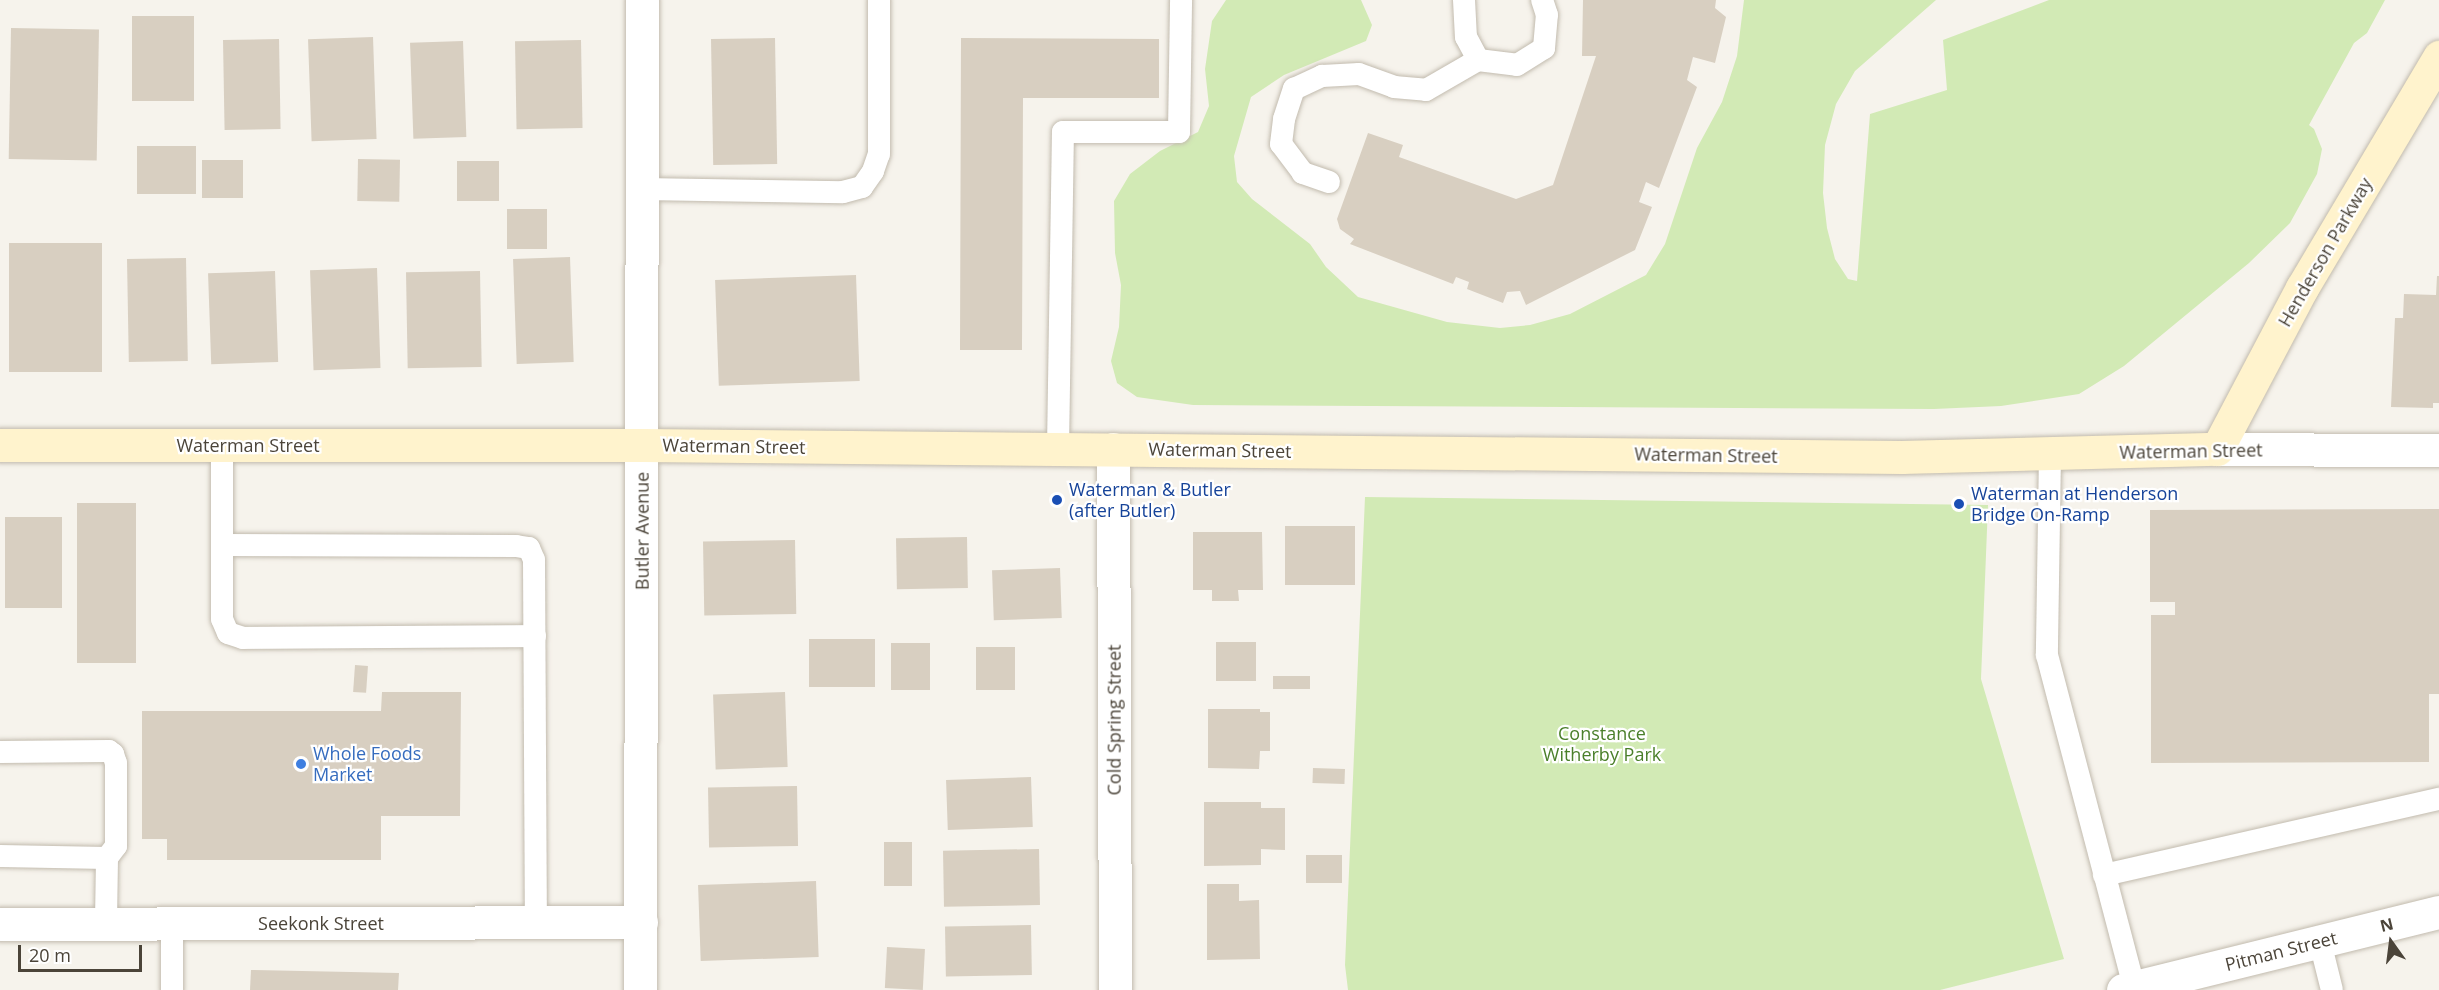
<!DOCTYPE html>
<style>
body{margin:0}
#map{position:relative;width:2439px;height:990px;overflow:hidden;background:#f6f3ec;font-family:"Open Sans",sans-serif}
div>[style]{position:absolute}
.green>*{inset:0;background:#d2eab5}
.building>*{inset:0;background:#d8cfc1;transform-origin:0 0}
.roads{filter:drop-shadow(0 0 2px #c2bbae) drop-shadow(0 0 2px #c2bbae)}
.service>*{height:22px;margin:-11px;padding:0 11px;transform-origin:11px;border-radius:11px;background:#fff}
.minor>*{height:33px;margin:-16.5px;padding:0 16.5px;transform-origin:16.5px;border-radius:16.5px;background:#fff}
.tertiary>*{height:33px;margin:-16.5px;padding:0 16.5px;transform-origin:16.5px;border-radius:16.5px;background:#fff}
.secondary>*{height:33px;margin:-16.5px;padding:0 16.5px;transform-origin:16.5px;border-radius:16.5px;background:#fff3cd}
.dots>*{width:16px;height:16px;translate:-50% -50%;box-sizing:border-box;border:3px solid #fff;border-radius:50%}
span{translate:-50% -50%;white-space:nowrap;text-align:center;line-height:1.15;-webkit-text-stroke:4.5px #fff;paint-order:stroke}
.street-label{font-size:18px;color:#4b4439}
.transit-label{font-size:18px;color:#164399}
.left{translate:0 -50%;text-align:left}
.park-label{font-size:18px;color:#4a7f2a}
.shop-label{font-size:18px;color:#366cbe}
.north{position:absolute;left:2361px;top:912px;width:60px;height:60px;-webkit-text-stroke:4px #fff;paint-order:stroke;rotate:346deg;font-size:16px;font-weight:700;line-height:24px;text-align:center;color:#4b4439}
.north::after{content:'';display:block;margin:auto;width:21px;height:27px;background:#4b4439;clip-path:polygon(50% 0,100% 100%,50% 72%,0 100%)}
.scale{position:absolute;left:18px;top:945px;width:124px;height:27px;box-sizing:border-box;border:3px solid #4b4439;border-top:0;padding-left:8px;font-size:18px;line-height:21px;white-space:nowrap;color:#4b4439;-webkit-text-stroke:4px #fff;paint-order:stroke}
</style>
<div id="map">
<div class="green">
<div style="clip-path:polygon(1226px 0,1361px 0,1372px 25px,1366px 41px,1284px 75px,1251px 97px,1234px 156px,1237px 182px,1252px 199px,1310px 244px,1326px 267px,1358px 297px,1447px 322px,1500px 328px,1530px 325px,1570px 314px,1646px 275px,1665px 244px,1697px 148px,1722px 102px,1737px 56px,1744px 0,1936px 0,1855px 71px,1836px 104px,1825px 145px,1823px 193px,1827px 228px,1835px 259px,1848px 279px,1857px 281px,1870px 114px,1947px 90px,1943px 40px,2049px 0,2385px 0,2367px 33px,2354px 43px,2309px 125px,2314px 129px,2322px 149px,2317px 174px,2290px 223px,2249px 263px,2124px 366px,2079px 394px,2001px 406px,1934px 409px,1193px 405px,1137px 397px,1117px 383px,1111px 361px,1119px 327px,1121px 285px,1115px 253px,1114px 201px,1130px 174px,1160px 151px,1198px 132px,1209px 106px,1205px 69px,1212px 21px)"></div>
<div style="clip-path:polygon(1365px 497px,1988px 505px,1981px 679px,2064px 959px,1940px 990px,1348px 990px,1345px 965px)"></div>
</div>
<div class="building">
<div style="clip-path:polygon(1583px 0,1716px 0,1715px 8px,1726px 17px,1715px 63px,1693px 57px,1687px 80px,1697px 87px,1659px 188px,1646px 182px,1639px 202px,1652px 207px,1635px 250px,1526px 305px,1520px 291px,1507px 292px,1503px 303px,1467px 289px,1469px 282px,1456px 277px,1453px 284px,1350px 244px,1354px 239px,1340px 229px,1337px 219px,1368px 133px,1403px 145px,1399px 157px,1516px 199px,1553px 185px,1596px 56px,1582px 56px)"></div>
<div style="left:132px;top:16px;width:62px;height:85px"></div>
<div style="left:11px;top:28px;width:88px;height:131px;rotate:1deg"></div>
<div style="left:373px;top:37px;width:102px;height:65px;rotate:88deg"></div>
<div style="left:775px;top:38px;width:126px;height:64px;rotate:89deg"></div>
<div style="clip-path:polygon(961px 38px,1159px 39px,1159px 98px,1023px 98px,1022px 350px,960px 350px)"></div>
<div style="left:279px;top:39px;width:90px;height:56px;rotate:89deg"></div>
<div style="left:581px;top:40px;width:88px;height:66px;rotate:89deg"></div>
<div style="left:463px;top:41px;width:96px;height:53px;rotate:88deg"></div>
<div style="left:137px;top:146px;width:59px;height:48px"></div>
<div style="left:358px;top:159px;width:42px;height:42px;rotate:1deg"></div>
<div style="left:202px;top:160px;width:41px;height:38px"></div>
<div style="left:457px;top:161px;width:42px;height:40px"></div>
<div style="left:507px;top:209px;width:40px;height:40px"></div>
<div style="left:9px;top:243px;width:93px;height:129px"></div>
<div style="left:570px;top:257px;width:105px;height:57px;rotate:88deg"></div>
<div style="left:186px;top:258px;width:103px;height:59px;rotate:89deg"></div>
<div style="left:377px;top:268px;width:100px;height:67px;rotate:88deg"></div>
<div style="left:275px;top:271px;width:91px;height:67px;rotate:88deg"></div>
<div style="left:480px;top:271px;width:96px;height:74px;rotate:89deg"></div>
<div style="left:856px;top:275px;width:106px;height:141px;rotate:88deg"></div>
<div style="clip-path:polygon(2437px 276px,2439px 276px,2439px 403px,2433px 403px,2433px 408px,2391px 407px,2395px 318px,2403px 318px,2404px 294px,2436px 295px)"></div>
<div style="left:77px;top:503px;width:59px;height:160px"></div>
<div style="clip-path:polygon(2439px 509px,2439px 694px,2429px 694px,2429px 762px,2151px 763px,2151px 615px,2175px 615px,2175px 602px,2150px 602px,2150px 510px)"></div>
<div style="left:62px;top:517px;width:91px;height:57px;rotate:90deg"></div>
<div style="left:1355px;top:526px;width:59px;height:70px;rotate:90deg"></div>
<div style="clip-path:polygon(1193px 532px,1262px 532px,1263px 590px,1238px 590px,1239px 601px,1212px 601px,1212px 590px,1193px 590px)"></div>
<div style="left:967px;top:537px;width:51px;height:71px;rotate:89deg"></div>
<div style="left:795px;top:540px;width:74px;height:92px;rotate:89deg"></div>
<div style="left:1060px;top:568px;width:50px;height:68px;rotate:88deg"></div>
<div style="left:809px;top:639px;width:66px;height:48px"></div>
<div style="left:1216px;top:642px;width:40px;height:39px"></div>
<div style="left:891px;top:643px;width:39px;height:47px"></div>
<div style="left:1015px;top:647px;width:43px;height:39px;rotate:90deg"></div>
<div style="left:355px;top:665px;width:13px;height:27px;rotate:4deg"></div>
<div style="left:1310px;top:676px;width:13px;height:37px;rotate:90deg"></div>
<div style="clip-path:polygon(382px 692px,461px 692px,460px 816px,381px 816px,381px 860px,167px 860px,167px 839px,142px 839px,142px 711px,381px 711px)"></div>
<div style="left:785px;top:692px;width:75px;height:72px;rotate:88deg"></div>
<div style="clip-path:polygon(1208px 709px,1260px 709px,1260px 712px,1270px 712px,1270px 751px,1260px 751px,1259px 769px,1208px 768px)"></div>
<div style="left:1313px;top:768px;width:32px;height:15px;rotate:2deg"></div>
<div style="left:1031px;top:777px;width:50px;height:85px;rotate:88deg"></div>
<div style="left:797px;top:786px;width:60px;height:89px;rotate:89deg"></div>
<div style="clip-path:polygon(1204px 802px,1261px 802px,1261px 808px,1285px 808px,1285px 850px,1261px 849px,1261px 865px,1204px 866px)"></div>
<div style="left:884px;top:842px;width:28px;height:44px"></div>
<div style="left:1039px;top:849px;width:56px;height:96px;rotate:89deg"></div>
<div style="left:1342px;top:855px;width:28px;height:36px;rotate:90deg"></div>
<div style="left:816px;top:881px;width:76px;height:118px;rotate:88deg"></div>
<div style="clip-path:polygon(1207px 884px,1239px 884px,1239px 901px,1259px 900px,1260px 959px,1207px 960px)"></div>
<div style="left:1031px;top:925px;width:50px;height:86px;rotate:89deg"></div>
<div style="left:887px;top:947px;width:38px;height:41px;rotate:3deg"></div>
<div style="clip-path:polygon(251px 970px,399px 973px,398px 990px,250px 990px)"></div>
</div>
<div class="roads">
<div class="service">
<div style="left:1464px;top:0;width:37px;rotate:87deg"></div>
<div style="left:1466px;top:37px;width:26px;rotate:62deg"></div>
<div style="left:1478px;top:60px;width:39px;rotate:7deg"></div>
<div style="left:1517px;top:65px;width:32px;rotate:-32deg"></div>
<div style="left:1544px;top:48px;width:33px;rotate:-85deg"></div>
<div style="left:1547px;top:15px;width:16px;rotate:-108deg"></div>
<div style="left:1329px;top:182px;width:28px;rotate:-161deg"></div>
<div style="left:1303px;top:173px;width:36px;rotate:-127deg"></div>
<div style="left:1281px;top:144px;width:25px;rotate:-83deg"></div>
<div style="left:1284px;top:119px;width:32px;rotate:-72deg"></div>
<div style="left:1294px;top:89px;width:31px;rotate:-25deg"></div>
<div style="left:1322px;top:76px;width:37px;rotate:-3deg"></div>
<div style="left:1359px;top:74px;width:37px;rotate:20deg"></div>
<div style="left:1394px;top:87px;width:32px;rotate:5deg"></div>
<div style="left:1426px;top:90px;width:60px;rotate:-30deg"></div>
<div style="left:642px;top:189px;width:201px;rotate:0.9deg"></div>
<div style="left:843px;top:192px;width:20px;rotate:-15deg"></div>
<div style="left:862px;top:187px;width:19px;rotate:-55deg"></div>
<div style="left:873px;top:171px;width:18px;rotate:-71deg"></div>
<div style="left:879px;top:154px;width:154px;rotate:-90deg"></div>
<div style="left:222px;top:445px;width:174px;rotate:90deg"></div>
<div style="left:222px;top:619px;width:15px;rotate:67deg"></div>
<div style="left:228px;top:633px;width:16px;rotate:18deg"></div>
<div style="left:243px;top:638px;width:292px;rotate:-0.4deg"></div>
<div style="left:1058px;top:448px;width:316px;rotate:-89.1deg"></div>
<div style="left:1063px;top:132px;width:116px"></div>
<div style="left:1179px;top:132px;width:132px;rotate:-89.1deg"></div>
<div style="left:2050px;top:454px;width:201px;rotate:90.9deg"></div>
<div style="left:2047px;top:655px;width:343px;rotate:75.3deg"></div>
<div style="left:222px;top:545px;width:294px;rotate:0.2deg"></div>
<div style="left:516px;top:546px;width:13px;rotate:9deg"></div>
<div style="left:529px;top:548px;width:13px;rotate:67deg"></div>
<div style="left:534px;top:560px;width:363px;rotate:89.7deg"></div>
<div style="left:0;top:752px;width:109px;rotate:-0.5deg"></div>
<div style="left:109px;top:751px;width:5px;rotate:37deg"></div>
<div style="left:113px;top:754px;width:9px;rotate:72deg"></div>
<div style="left:116px;top:763px;width:83px;rotate:90deg"></div>
<div style="left:116px;top:846px;width:15px;rotate:127deg"></div>
<div style="left:107px;top:858px;width:66px;rotate:90.9deg"></div>
<div style="left:0;top:856px;width:107px;rotate:1.1deg"></div>
<div style="left:2104px;top:875px;width:344px;rotate:-12.8deg"></div>
<div style="left:2320px;top:942px;width:49px;rotate:76deg"></div>
<div style="left:172px;top:990px;width:66px;rotate:-90deg"></div>
</div>
<div class="minor">
<div style="left:1113px;top:449px;width:541px;rotate:89.79deg"></div>
<div style="left:0;top:924px;width:641px;rotate:-0.18deg"></div>
<div style="left:2123px;top:990px;width:325px;rotate:-13.9deg"></div>
</div>
<div class="tertiary">
<div style="left:2217px;top:449px;width:222px;rotate:0.3deg"></div>
<div style="left:640px;top:990px;width:990px;rotate:-89.88deg"></div>
</div>
<div class="secondary">
<div style="left:0;top:445px;width:642px"></div>
<div style="left:642px;top:445px;width:1259px;rotate:0.55deg"></div>
<div style="left:1901px;top:457px;width:316px;rotate:-1.5deg"></div>
<div style="left:2217px;top:449px;width:182px;rotate:-62.2deg"></div>
<div style="left:2302px;top:288px;width:269px;rotate:-59.3deg"></div>
</div>
</div>
<div class="dots">
<div style="left:1057px;top:500px;background:#1a4fb4"></div>
<div style="left:1959px;top:504px;background:#1a4fb4"></div>
<div style="left:301px;top:764px;background:#3f7fe0"></div>
</div>
<div class="street-label">
<span style="left:2325px;top:252px;rotate:-60deg">Henderson Parkway</span>
<span style="left:248px;top:445px">Waterman Street</span>
<span style="left:734px;top:446px;rotate:1deg">Waterman Street</span>
<span style="left:1220px;top:450px;rotate:1deg">Waterman Street</span>
<span style="left:2191px;top:451px;rotate:-1deg">Waterman Street</span>
<span style="left:1706px;top:455px;rotate:1deg">Waterman Street</span>
<span style="left:642px;top:531px;rotate:-90deg">Butler Avenue</span>
<span style="left:1114px;top:720px;rotate:-90deg">Cold Spring Street</span>
<span style="left:321px;top:923px">Seekonk Street</span>
<span style="left:2281px;top:951px;rotate:-14deg">Pitman Street</span>
</div>
<div class="transit-label">
<span class="left" style="left:1069px;top:500px">Waterman &amp; Butler<br>(after Butler)</span>
<span class="left" style="left:1971px;top:504px">Waterman at Henderson<br>Bridge On-Ramp</span>
</div>
<div class="park-label">
<span style="left:1602px;top:744px">Constance<br>Witherby Park</span>
</div>
<div class="shop-label">
<span class="left" style="left:313px;top:764px">Whole Foods<br>Market</span>
</div>
<div class="north">N</div>
<div class="scale">20 m</div>
</div>
